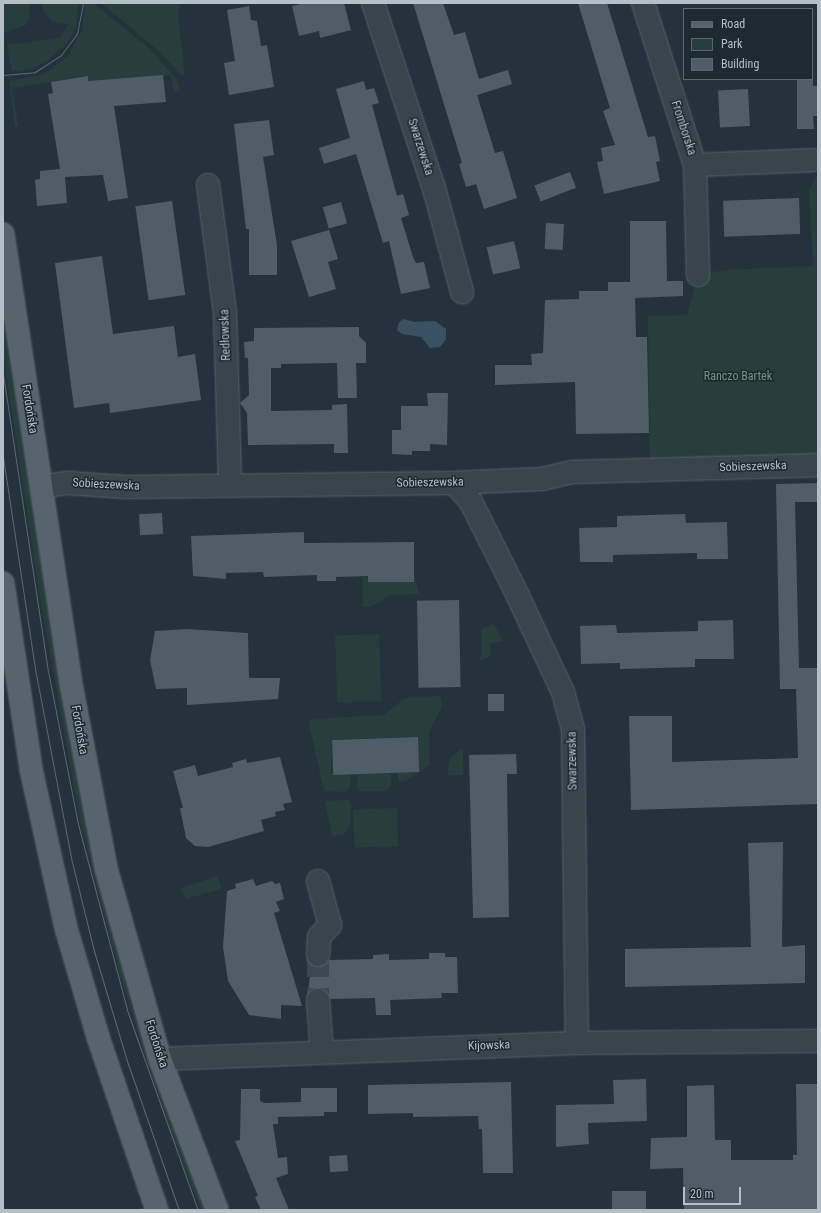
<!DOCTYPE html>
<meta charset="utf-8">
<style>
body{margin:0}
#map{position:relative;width:821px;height:1213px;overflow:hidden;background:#25323d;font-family:"Roboto Condensed",sans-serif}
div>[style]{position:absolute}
.green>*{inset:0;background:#273e3d;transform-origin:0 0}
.water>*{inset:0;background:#3a5163}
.building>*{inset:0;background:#4e5d67;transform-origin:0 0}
.minor-tunnel>*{height:22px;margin-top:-11px;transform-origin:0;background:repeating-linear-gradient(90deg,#3b4752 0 22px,transparent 0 33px)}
.roads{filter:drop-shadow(0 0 1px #57626b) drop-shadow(0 0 1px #57626b)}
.minor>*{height:22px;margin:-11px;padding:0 11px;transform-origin:11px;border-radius:11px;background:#39444d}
.major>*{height:22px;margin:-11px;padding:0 11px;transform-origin:11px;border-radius:11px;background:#57636d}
.tram>*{height:1px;margin:-0.5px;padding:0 0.5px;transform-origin:0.5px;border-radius:0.5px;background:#5c6974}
span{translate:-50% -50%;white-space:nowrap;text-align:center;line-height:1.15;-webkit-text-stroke:3px #1e2932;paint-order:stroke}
.street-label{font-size:12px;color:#b5bfc8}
.park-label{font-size:12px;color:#6e9872}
.frame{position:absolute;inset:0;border:4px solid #b5bfc8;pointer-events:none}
.legend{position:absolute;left:683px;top:8px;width:130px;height:72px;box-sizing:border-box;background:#1e2932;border:1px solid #5a656e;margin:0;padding:5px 7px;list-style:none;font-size:12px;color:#b5bfc8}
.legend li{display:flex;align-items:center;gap:8px;height:20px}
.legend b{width:20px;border:1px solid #5a656e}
.scale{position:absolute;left:683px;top:1187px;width:58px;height:18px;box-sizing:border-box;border:2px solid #b5bfc8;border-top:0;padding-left:5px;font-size:12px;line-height:14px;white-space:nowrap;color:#b5bfc8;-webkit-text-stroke:3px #1e2932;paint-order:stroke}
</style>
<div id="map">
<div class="green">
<div style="clip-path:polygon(3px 3px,29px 3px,30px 13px,26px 25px,4px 33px)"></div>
<div style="clip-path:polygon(42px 3px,79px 3px,76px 28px,66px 45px,48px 60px,31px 69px,12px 71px,7px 45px,60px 38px,69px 24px,52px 21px,44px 12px)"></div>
<div style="clip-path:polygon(85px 3px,93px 3px,150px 49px,177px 80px,180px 91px,174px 92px,171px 75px,88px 81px,87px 76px,12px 88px,18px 126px,15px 127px,9px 81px,45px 74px,68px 56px,82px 31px)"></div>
<div style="clip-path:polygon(101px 3px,180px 3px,178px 16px,185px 75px,181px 75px,159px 51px)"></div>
<div style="clip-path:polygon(818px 175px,818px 456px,650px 461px,648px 316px,687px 315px,698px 275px,725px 270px,813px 266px,809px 189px)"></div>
<div style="clip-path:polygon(3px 305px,53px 642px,80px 795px,132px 1009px,204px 1210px,201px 1210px,177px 1150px,145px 1055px,119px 973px,80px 821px,41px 604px,3px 353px)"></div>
<div style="clip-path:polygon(390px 575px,414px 575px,419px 594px,390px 595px,371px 607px,363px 607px,362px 577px,368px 576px,368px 582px,390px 582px)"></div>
<div style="clip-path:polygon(493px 624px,504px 641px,490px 644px,491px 656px,478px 661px,482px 655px,481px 629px)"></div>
<div style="left:379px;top:634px;width:67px;height:44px;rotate:88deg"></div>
<div style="clip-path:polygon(440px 696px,442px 707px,429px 732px,429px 765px,406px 781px,399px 782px,397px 773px,419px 772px,418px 737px,332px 739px,331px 773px,351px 774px,350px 787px,345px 792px,324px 791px,309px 724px,311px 719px,384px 715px,405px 698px)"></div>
<div style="clip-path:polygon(463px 748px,463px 775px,447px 775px,450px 758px)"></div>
<div style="clip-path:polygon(391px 773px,391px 786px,386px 791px,359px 791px,357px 787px,357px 774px)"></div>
<div style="clip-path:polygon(348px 800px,351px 804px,350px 826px,344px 834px,332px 836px,325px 801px)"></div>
<div style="left:397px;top:808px;width:38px;height:44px;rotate:88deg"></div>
<div style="clip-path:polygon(218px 876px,221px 889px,186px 899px,180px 888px)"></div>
</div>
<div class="water">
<div style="clip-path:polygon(404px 319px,414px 322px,435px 321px,446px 329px,446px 339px,440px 347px,430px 348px,421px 337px,402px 334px,397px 330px,399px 322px)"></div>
</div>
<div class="building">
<div style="clip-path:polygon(305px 3px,344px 3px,351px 30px,320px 38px,319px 31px,299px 36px,292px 6px)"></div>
<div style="clip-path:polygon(413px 3px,443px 3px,454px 35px,465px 32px,479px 79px,508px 70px,512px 84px,477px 95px,495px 153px,503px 151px,517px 198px,484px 209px,476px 184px,466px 187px,459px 164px,462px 163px)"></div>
<div style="clip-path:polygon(578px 3px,607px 3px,648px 137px,655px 136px,660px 161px,656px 162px,660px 181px,604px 194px,597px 162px,603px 161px,601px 148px,615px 145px,603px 111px,610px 108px)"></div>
<div style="clip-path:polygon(249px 6px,251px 20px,257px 21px,261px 46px,267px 45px,274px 87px,229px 95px,224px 63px,235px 61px,227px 10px)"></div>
<div style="clip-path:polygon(163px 75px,166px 102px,114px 106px,128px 198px,108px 201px,103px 175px,65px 177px,67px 203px,37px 206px,35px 180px,40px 179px,40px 171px,60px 169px,48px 94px,53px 93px,51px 82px,88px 76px,88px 81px)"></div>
<div style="clip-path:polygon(797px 79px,813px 79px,813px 86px,818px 86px,818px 116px,813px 116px,814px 129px,797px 129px)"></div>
<div style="clip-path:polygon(364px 81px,366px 90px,374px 88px,379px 103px,372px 105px,397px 196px,403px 194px,409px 215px,401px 218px,413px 257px,416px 263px,424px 262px,430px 288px,401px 294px,389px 241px,383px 243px,356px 154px,324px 164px,319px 148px,350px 138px,336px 89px)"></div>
<div style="left:748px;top:89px;width:37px;height:30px;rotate:87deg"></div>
<div style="clip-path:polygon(269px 120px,274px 155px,263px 157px,277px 245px,277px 275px,249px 275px,249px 229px,246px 229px,234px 124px)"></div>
<div style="left:570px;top:172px;width:17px;height:38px;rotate:69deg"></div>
<div style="left:799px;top:198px;width:36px;height:76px;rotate:88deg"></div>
<div style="left:172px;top:201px;width:95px;height:37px;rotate:82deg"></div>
<div style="left:341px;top:202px;width:22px;height:19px;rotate:74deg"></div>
<div style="clip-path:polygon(630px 221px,666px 221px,667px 281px,683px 281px,683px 296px,635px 298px,636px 337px,647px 337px,649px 433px,576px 434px,575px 382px,495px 385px,495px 365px,532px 365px,531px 354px,543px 353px,545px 300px,579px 299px,579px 291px,608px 291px,608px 282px,630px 282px)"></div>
<div style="left:546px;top:223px;width:18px;height:26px;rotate:3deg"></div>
<div style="clip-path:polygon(329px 230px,338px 259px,328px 262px,336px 289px,309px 297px,291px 241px)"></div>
<div style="left:514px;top:241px;width:28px;height:28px;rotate:77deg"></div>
<div style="clip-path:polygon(102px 256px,113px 334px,174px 326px,178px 357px,195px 354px,201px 400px,110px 413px,109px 403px,74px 408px,55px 263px)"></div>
<div style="clip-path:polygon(359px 327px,359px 336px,366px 343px,366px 363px,356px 363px,357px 398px,338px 398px,337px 363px,281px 364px,281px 368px,271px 368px,271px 411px,332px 410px,332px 405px,347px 404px,348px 453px,334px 453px,334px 444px,248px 445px,247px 413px,240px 403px,249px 395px,248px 358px,245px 358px,244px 342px,254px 341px,254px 328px)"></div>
<div style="clip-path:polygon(427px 393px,448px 393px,447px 445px,430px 444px,430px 451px,412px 451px,412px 455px,392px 454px,392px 430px,401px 430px,401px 406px,428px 406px)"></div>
<div style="clip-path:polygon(818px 483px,818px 502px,795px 502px,799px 668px,818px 668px,818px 804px,631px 810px,629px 716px,672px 716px,672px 762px,798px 758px,796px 689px,780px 689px,776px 484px)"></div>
<div style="left:162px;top:513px;width:21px;height:23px;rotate:87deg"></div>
<div style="clip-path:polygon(685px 514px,686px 523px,727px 522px,728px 559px,697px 559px,697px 553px,613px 555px,613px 562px,580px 562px,579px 528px,617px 527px,617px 516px)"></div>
<div style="clip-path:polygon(304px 532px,304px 543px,414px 542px,414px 582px,368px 582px,368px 576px,336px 577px,336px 581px,317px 581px,317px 575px,264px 577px,263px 572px,226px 573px,226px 579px,193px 576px,191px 536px)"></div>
<div style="left:459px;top:600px;width:87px;height:42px;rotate:89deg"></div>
<div style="clip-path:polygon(733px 620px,734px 659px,695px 659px,695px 667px,620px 669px,620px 663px,581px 664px,580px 626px,616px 625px,617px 633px,698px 631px,698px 621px)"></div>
<div style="clip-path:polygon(187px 629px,248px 633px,249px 678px,280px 678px,278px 699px,187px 705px,187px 688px,156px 689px,150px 660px,155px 631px)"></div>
<div style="left:504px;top:694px;width:17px;height:16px;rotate:90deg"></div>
<div style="left:418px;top:737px;width:35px;height:86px;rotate:88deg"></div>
<div style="clip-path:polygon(516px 754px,517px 774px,507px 774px,509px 917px,473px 918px,469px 755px)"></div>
<div style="clip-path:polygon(280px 757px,292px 802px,283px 804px,285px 810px,275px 812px,276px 816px,261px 820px,264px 831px,208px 847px,195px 846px,186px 838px,180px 808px,183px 808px,173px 771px,195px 765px,198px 776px,233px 767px,232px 763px,246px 759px,247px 763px)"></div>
<div style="clip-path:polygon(783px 842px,782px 947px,805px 945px,805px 983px,625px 987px,625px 949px,751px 947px,748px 843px)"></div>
<div style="clip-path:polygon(253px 879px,256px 886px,272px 881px,275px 884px,280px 883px,284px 899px,276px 902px,280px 911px,274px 913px,302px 1006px,281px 1005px,281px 1019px,249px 1015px,228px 981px,223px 947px,227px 891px,236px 888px,235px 884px)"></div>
<div style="clip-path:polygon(429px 953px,445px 953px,445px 957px,457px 957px,458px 993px,441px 993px,442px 998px,390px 1000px,391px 1015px,376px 1015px,375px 998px,330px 999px,328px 993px,317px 988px,308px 993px,311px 966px,323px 966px,329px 960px,373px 959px,373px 955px,389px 954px,389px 960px,429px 959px)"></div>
<div style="clip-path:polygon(646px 1079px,647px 1121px,588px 1123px,589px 1144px,556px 1147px,556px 1105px,614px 1104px,613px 1080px)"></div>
<div style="clip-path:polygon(511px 1082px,513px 1173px,483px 1173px,482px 1129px,479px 1129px,478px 1116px,413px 1117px,413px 1113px,368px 1114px,368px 1085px)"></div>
<div style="clip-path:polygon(796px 1084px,818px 1084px,818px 1210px,684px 1210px,683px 1168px,650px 1169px,651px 1138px,687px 1137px,687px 1086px,714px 1085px,715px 1140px,731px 1140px,731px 1160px,793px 1160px,793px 1155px,797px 1155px)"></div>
<div style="clip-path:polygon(301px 1088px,337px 1088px,337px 1112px,324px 1112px,324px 1116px,278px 1117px,278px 1124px,273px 1124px,278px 1158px,287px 1157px,288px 1174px,276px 1178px,289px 1210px,261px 1210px,255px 1197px,258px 1196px,235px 1141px,240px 1140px,241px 1089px,260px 1089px,260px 1101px,264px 1103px,301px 1102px)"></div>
<div style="left:347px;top:1155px;width:16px;height:18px;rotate:86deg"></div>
<div style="left:646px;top:1191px;width:19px;height:34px;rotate:90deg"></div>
</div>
<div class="minor-tunnel">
<div style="left:318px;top:955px;width:45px;rotate:90deg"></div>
</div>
<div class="roads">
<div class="minor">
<div style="left:373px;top:3px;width:195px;rotate:71.8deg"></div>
<div style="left:434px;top:188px;width:108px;rotate:74.9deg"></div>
<div style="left:643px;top:3px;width:170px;rotate:72.2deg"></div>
<div style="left:695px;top:165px;width:117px;rotate:-2.4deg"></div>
<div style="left:695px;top:165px;width:110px;rotate:88.4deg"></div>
<div style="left:208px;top:185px;width:128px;rotate:82.4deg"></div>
<div style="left:225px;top:312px;width:173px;rotate:88.3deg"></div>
<div style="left:454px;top:483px;width:25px;rotate:48deg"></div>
<div style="left:471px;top:502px;width:103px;rotate:63.4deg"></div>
<div style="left:517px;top:594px;width:108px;rotate:64.9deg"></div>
<div style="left:563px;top:692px;width:38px;rotate:75deg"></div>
<div style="left:573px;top:729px;width:314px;rotate:89.3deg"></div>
<div style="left:41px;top:487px;width:26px;rotate:-9deg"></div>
<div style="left:67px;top:483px;width:59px;rotate:3.9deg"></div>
<div style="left:126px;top:487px;width:328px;rotate:-0.7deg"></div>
<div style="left:454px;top:483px;width:88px;rotate:-2.6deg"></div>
<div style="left:542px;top:479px;width:32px;rotate:-13deg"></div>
<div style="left:573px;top:472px;width:245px;rotate:-1.6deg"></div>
<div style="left:318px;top:881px;width:46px;rotate:74.7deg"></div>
<div style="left:330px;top:925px;width:16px;rotate:133deg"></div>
<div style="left:319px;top:937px;width:18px;rotate:93deg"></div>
<div style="left:318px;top:1000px;width:52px;rotate:85.6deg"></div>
<div style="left:160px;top:1059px;width:417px;rotate:-2.2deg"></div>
<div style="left:577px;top:1043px;width:241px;rotate:-0.5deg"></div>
</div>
<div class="major">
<div style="left:3px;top:234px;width:460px;rotate:81.4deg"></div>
<div style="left:72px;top:689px;width:182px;rotate:79.2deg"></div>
<div style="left:106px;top:868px;width:198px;rotate:74.2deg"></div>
<div style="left:160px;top:1059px;width:161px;rotate:69.3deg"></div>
<div style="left:3px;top:583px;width:188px;rotate:81.4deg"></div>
<div style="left:31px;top:769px;width:163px;rotate:77.6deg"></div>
<div style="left:66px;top:928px;width:114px;rotate:73.6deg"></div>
<div style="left:98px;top:1037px;width:183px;rotate:71.2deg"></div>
</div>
</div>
<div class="tram">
<div style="left:3px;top:75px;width:32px;rotate:-5deg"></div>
<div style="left:35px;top:72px;width:31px;rotate:-33deg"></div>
<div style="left:61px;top:55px;width:26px;rotate:-53deg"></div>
<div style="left:77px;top:34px;width:32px;rotate:-79deg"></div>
<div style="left:3px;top:374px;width:300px;rotate:81.4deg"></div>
<div style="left:48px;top:671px;width:156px;rotate:78.9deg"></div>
<div style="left:78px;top:824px;width:192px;rotate:75.2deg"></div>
<div style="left:127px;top:1010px;width:212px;rotate:70.5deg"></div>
<div style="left:3px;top:457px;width:219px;rotate:81.4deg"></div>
<div style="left:36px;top:674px;width:191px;rotate:79.2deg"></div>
<div style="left:72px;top:862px;width:92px;rotate:76.1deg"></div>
<div style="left:94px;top:951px;width:115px;rotate:73.3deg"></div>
<div style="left:127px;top:1061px;width:158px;rotate:70.8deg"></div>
</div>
<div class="street-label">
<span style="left:683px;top:128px;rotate:72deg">Fromborska</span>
<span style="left:420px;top:147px;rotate:72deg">Swarzewska</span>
<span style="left:226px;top:335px;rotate:-92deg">Redłowska</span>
<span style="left:29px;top:409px;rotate:81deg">Fordońska</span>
<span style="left:753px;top:467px;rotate:-2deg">Sobieszewska</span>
<span style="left:430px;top:483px;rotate:-1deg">Sobieszewska</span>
<span style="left:106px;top:485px;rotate:3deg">Sobieszewska</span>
<span style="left:79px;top:730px;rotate:80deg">Fordońska</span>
<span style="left:573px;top:761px;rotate:-91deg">Swarzewska</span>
<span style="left:156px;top:1044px;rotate:72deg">Fordońska</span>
<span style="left:489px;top:1046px;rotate:-2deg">Kijowska</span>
</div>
<div class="park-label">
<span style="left:738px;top:377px">Ranczo Bartek</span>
</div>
<div class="frame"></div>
<ul class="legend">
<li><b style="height:5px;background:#57636d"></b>Road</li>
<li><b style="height:11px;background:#273e3d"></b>Park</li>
<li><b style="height:11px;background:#4e5d67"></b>Building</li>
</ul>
<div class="scale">20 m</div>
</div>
